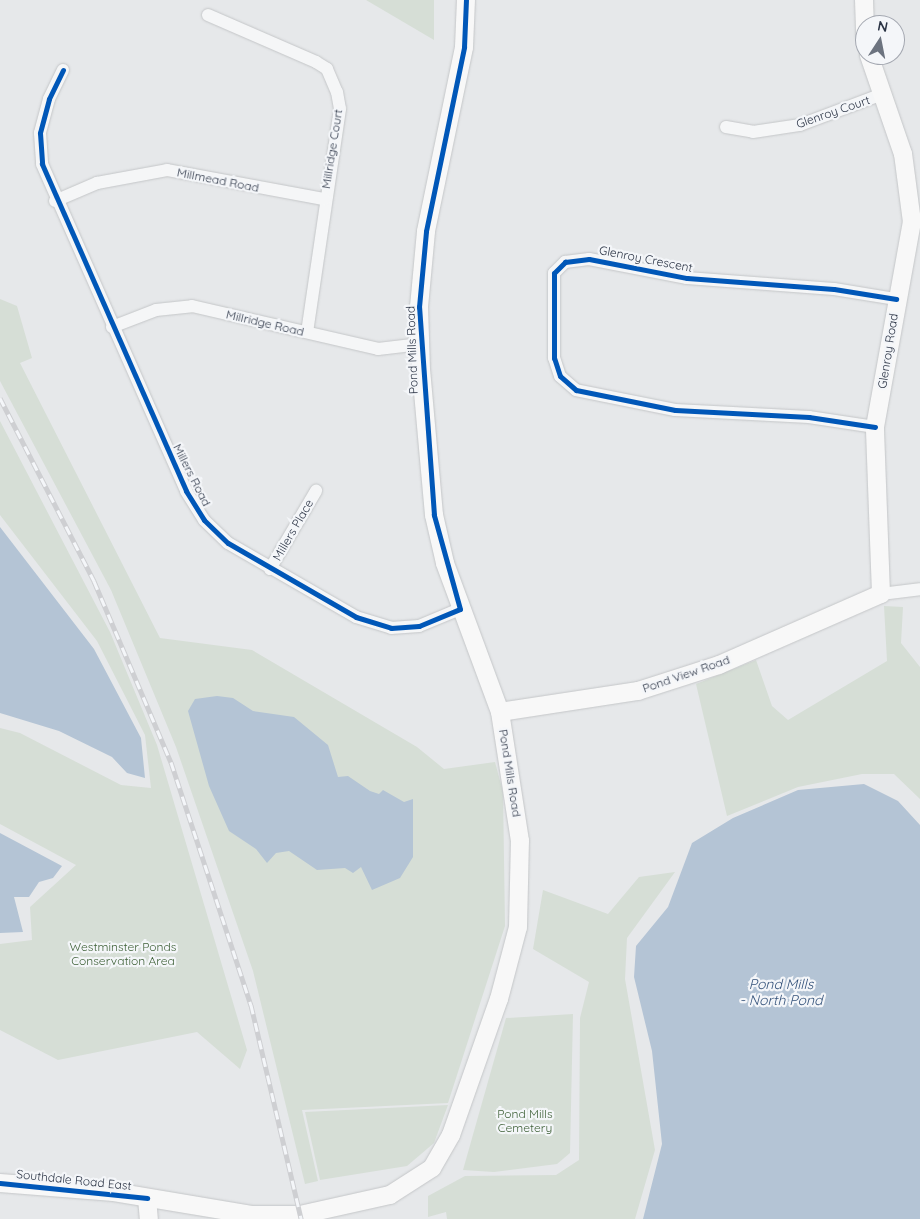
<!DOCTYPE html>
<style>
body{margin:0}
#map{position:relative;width:920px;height:1219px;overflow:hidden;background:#e6e8ea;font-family:Quicksand,sans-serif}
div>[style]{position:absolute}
.green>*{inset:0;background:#d6ded6}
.water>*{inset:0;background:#b4c4d5}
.roads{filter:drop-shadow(0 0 1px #c4c6c8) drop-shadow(0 0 1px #c4c6c8)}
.street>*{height:12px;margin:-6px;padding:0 6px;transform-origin:6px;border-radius:6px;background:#f5f6f7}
.secondary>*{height:18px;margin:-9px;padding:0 9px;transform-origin:9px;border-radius:9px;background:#f8f8f8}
.rail>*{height:5px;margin-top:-2.5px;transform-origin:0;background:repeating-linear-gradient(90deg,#f4f6f9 0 9px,#cecfd2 0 18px);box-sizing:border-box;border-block:1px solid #cecfd2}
.cycleway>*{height:5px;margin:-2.5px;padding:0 2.5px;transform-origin:2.5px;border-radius:2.5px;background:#0057b8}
span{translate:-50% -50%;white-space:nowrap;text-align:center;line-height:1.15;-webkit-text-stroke:4.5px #f4f6f9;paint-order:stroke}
.street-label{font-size:12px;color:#2b3445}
.park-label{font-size:12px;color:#3f6138}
.water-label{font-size:14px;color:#34527a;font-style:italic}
.north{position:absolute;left:855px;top:15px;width:50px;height:50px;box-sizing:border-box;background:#f4f6f9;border:1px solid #a4a8b1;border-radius:50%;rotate:11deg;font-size:14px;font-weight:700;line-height:20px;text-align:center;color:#2b3445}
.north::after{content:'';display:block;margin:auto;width:18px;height:22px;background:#6c737f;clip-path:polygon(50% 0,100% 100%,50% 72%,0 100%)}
</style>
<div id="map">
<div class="green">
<div style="clip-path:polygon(366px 0,434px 0,434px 40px)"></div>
<div style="clip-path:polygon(0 299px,17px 306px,32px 358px,20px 363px,160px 638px,252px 650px,417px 747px,444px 769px,495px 762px,503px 792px,505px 926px,448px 1103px,302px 1110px,318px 1181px,305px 1184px,253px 971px,176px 747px,111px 590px,0 381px)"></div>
<div style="clip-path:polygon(0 421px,110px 632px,157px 745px,247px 1050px,240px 1069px,197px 1032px,58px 1060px,0 1030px,0 944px,32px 940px,30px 907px,76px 865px,0 824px,0 728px,20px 733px,121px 785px,151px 788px,145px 735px,97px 641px,0 515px)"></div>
<div style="clip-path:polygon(884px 606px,903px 607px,901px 643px,920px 667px,920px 799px,894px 774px,862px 774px,798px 787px,727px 816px,696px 684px,756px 660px,772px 706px,788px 720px,887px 661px)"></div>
<div style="clip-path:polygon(675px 872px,627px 938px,625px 979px,655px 1150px,635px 1219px,447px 1219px,446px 1212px,428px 1217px,428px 1196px,465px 1176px,556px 1175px,579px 1160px,580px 1018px,589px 982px,533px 949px,543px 890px,608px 914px,639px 877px)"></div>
<div style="clip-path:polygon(573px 1014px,570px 1153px,557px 1164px,494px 1172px,463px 1170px,506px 1018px)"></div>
<div style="clip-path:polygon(448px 1105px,434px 1143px,407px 1166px,320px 1180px,305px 1112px)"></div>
</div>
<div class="water">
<div style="clip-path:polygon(0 527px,94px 649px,141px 738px,145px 778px,127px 773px,112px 757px,59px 731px,0 713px)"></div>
<div style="clip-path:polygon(217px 696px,233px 698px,253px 711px,294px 717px,328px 745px,338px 777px,348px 776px,370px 791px,379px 794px,383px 790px,404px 802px,413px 799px,413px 857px,400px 878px,372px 890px,361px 867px,353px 873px,345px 868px,317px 870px,289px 851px,276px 853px,267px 863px,256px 849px,229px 831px,209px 786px,188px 711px,195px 699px)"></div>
<div style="clip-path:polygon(864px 784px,898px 801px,920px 825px,920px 1219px,643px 1219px,662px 1144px,652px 1051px,634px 977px,636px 946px,668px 907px,692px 843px,733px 818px,798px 790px)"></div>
<div style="clip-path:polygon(0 833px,62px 866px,53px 878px,39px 882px,29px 897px,14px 897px,23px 932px,0 933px)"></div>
</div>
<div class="roads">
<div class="street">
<div style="left:208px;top:15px;width:118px;rotate:23.5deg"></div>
<div style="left:316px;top:62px;width:13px;rotate:32deg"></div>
<div style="left:327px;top:69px;width:25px;rotate:67deg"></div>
<div style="left:337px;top:92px;width:17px;rotate:80deg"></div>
<div style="left:340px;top:109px;width:225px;rotate:98.4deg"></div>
<div style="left:63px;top:70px;width:32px;rotate:116deg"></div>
<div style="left:49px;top:99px;width:35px;rotate:105deg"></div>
<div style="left:40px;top:133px;width:31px;rotate:86deg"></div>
<div style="left:42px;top:164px;width:357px;rotate:66.2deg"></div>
<div style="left:186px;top:491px;width:34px;rotate:58deg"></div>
<div style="left:204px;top:520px;width:33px;rotate:44deg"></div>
<div style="left:228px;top:543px;width:148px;rotate:30deg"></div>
<div style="left:356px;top:617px;width:37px;rotate:17deg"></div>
<div style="left:391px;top:628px;width:28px;rotate:-4deg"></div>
<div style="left:419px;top:626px;width:44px;rotate:-22.5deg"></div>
<div style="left:726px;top:127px;width:27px;rotate:10deg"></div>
<div style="left:753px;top:132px;width:48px;rotate:-8.5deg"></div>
<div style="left:800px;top:125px;width:85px;rotate:-20.6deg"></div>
<div style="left:55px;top:201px;width:46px;rotate:-23.2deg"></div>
<div style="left:97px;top:183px;width:71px;rotate:-10.5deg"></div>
<div style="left:167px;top:170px;width:160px;rotate:10.5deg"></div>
<div style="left:112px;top:327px;width:47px;rotate:-21.1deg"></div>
<div style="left:156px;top:310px;width:36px;rotate:-6deg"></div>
<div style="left:192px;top:306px;width:191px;rotate:13deg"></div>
<div style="left:378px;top:349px;width:43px;rotate:-6.6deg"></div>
<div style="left:875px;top:427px;width:67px;rotate:-171.4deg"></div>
<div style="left:809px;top:417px;width:134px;rotate:-177deg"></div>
<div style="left:675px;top:410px;width:101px;rotate:-168.6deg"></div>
<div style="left:576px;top:390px;width:21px;rotate:-139deg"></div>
<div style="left:560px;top:376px;width:19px;rotate:-108deg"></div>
<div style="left:554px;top:358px;width:85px;rotate:-90deg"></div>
<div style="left:554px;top:273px;width:16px;rotate:-45deg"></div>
<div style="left:565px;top:262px;width:24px;rotate:-7deg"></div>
<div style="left:589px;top:259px;width:100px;rotate:11deg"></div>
<div style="left:687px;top:278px;width:147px;rotate:4.3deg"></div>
<div style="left:834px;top:289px;width:63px;rotate:9.2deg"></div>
<div style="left:270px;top:569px;width:91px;rotate:-59.5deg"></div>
<div style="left:881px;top:594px;width:39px;rotate:-7deg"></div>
</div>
<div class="secondary">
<div style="left:864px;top:0;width:35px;rotate:88deg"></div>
<div style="left:500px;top:712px;width:140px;rotate:-8.7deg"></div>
<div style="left:638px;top:691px;width:85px;rotate:-17.8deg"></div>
<div style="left:719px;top:665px;width:177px;rotate:-23.7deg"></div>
<div style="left:881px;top:594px;width:167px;rotate:-92.1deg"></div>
<div style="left:875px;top:427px;width:208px;rotate:-79.8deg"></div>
<div style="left:912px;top:222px;width:69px;rotate:-97.5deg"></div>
<div style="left:903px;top:154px;width:105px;rotate:-109deg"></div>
<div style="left:0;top:1183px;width:114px;rotate:4.5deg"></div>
<div style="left:114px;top:1192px;width:139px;rotate:9.5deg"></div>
<div style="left:251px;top:1215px;width:49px"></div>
<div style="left:300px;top:1215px;width:92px;rotate:-12.5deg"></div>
<div style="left:390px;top:1195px;width:50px;rotate:-32.7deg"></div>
<div style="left:432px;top:1168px;width:38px;rotate:-60deg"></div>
<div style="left:451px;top:1135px;width:144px;rotate:-70.6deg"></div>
<div style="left:499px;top:999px;width:74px;rotate:-75.2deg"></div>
<div style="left:518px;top:927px;width:86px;rotate:-88.7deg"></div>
<div style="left:520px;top:841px;width:131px;rotate:-98.8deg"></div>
<div style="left:500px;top:712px;width:159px;rotate:-110.3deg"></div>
<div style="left:445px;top:563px;width:49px;rotate:-102.9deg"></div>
<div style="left:434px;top:515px;width:146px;rotate:-95.1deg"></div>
<div style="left:421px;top:370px;width:63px;rotate:-91.8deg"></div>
<div style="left:419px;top:307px;width:76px;rotate:-84.7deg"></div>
<div style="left:426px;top:231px;width:188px;rotate:-78.3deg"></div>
<div style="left:464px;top:47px;width:47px;rotate:-87.6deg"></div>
<div style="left:147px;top:1198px;width:21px;rotate:85deg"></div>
</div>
</div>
<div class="rail">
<div style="left:0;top:398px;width:206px;rotate:62.8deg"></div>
<div style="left:94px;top:581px;width:197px;rotate:67deg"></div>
<div style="left:171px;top:762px;width:256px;rotate:71.8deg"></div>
<div style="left:251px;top:1005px;width:220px;rotate:76.8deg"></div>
</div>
<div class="cycleway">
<div style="left:63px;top:70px;width:32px;rotate:116deg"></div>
<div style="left:49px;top:99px;width:35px;rotate:105deg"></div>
<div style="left:40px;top:133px;width:31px;rotate:86deg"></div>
<div style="left:42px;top:164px;width:357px;rotate:66.2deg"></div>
<div style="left:186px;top:491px;width:34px;rotate:58deg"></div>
<div style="left:204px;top:520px;width:33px;rotate:44deg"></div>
<div style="left:228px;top:543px;width:148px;rotate:30deg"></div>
<div style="left:356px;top:617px;width:37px;rotate:17deg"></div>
<div style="left:391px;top:628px;width:28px;rotate:-4deg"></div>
<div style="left:419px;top:626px;width:44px;rotate:-22.5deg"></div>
<div style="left:460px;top:609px;width:98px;rotate:-105.5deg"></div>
<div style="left:434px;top:515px;width:209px;rotate:-94.1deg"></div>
<div style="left:419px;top:307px;width:76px;rotate:-84.7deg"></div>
<div style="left:426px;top:231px;width:188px;rotate:-78.3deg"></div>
<div style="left:464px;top:47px;width:47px;rotate:-87.6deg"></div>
<div style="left:875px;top:427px;width:67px;rotate:-171.4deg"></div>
<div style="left:809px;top:417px;width:134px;rotate:-177deg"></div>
<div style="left:675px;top:410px;width:101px;rotate:-168.6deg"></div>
<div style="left:576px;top:390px;width:21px;rotate:-139deg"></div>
<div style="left:560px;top:376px;width:19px;rotate:-108deg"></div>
<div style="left:554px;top:358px;width:85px;rotate:-90deg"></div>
<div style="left:554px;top:273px;width:16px;rotate:-45deg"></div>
<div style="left:565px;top:262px;width:24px;rotate:-7deg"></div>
<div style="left:589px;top:259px;width:100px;rotate:11deg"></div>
<div style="left:687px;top:278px;width:147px;rotate:4.3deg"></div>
<div style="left:834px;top:289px;width:63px;rotate:9.2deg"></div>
<div style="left:0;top:1183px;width:148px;rotate:5.8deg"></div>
</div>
<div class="street-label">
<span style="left:833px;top:112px;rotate:-19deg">Glenroy Court</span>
<span style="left:332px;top:149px;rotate:-81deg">Millridge Court</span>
<span style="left:218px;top:180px;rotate:11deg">Millmead Road</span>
<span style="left:646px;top:259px;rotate:11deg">Glenroy Crescent</span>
<span style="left:265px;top:323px;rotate:13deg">Millridge Road</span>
<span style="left:412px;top:350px;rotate:-92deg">Pond Mills Road</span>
<span style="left:888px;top:351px;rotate:-81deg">Glenroy Road</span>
<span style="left:192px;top:475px;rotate:63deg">Millers Road</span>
<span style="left:293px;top:530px;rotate:-60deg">Millers Place</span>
<span style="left:686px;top:674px;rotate:-19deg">Pond View Road</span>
<span style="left:510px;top:773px;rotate:81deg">Pond Mills Road</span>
<span style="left:74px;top:1180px;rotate:6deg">Southdale Road East</span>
</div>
<div class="park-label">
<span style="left:123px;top:954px">Westminster Ponds<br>Conservation Area</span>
<span style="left:525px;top:1121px">Pond Mills<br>Cemetery</span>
</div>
<div class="water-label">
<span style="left:781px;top:992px">Pond Mills<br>- North Pond</span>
</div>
<div class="north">N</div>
</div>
